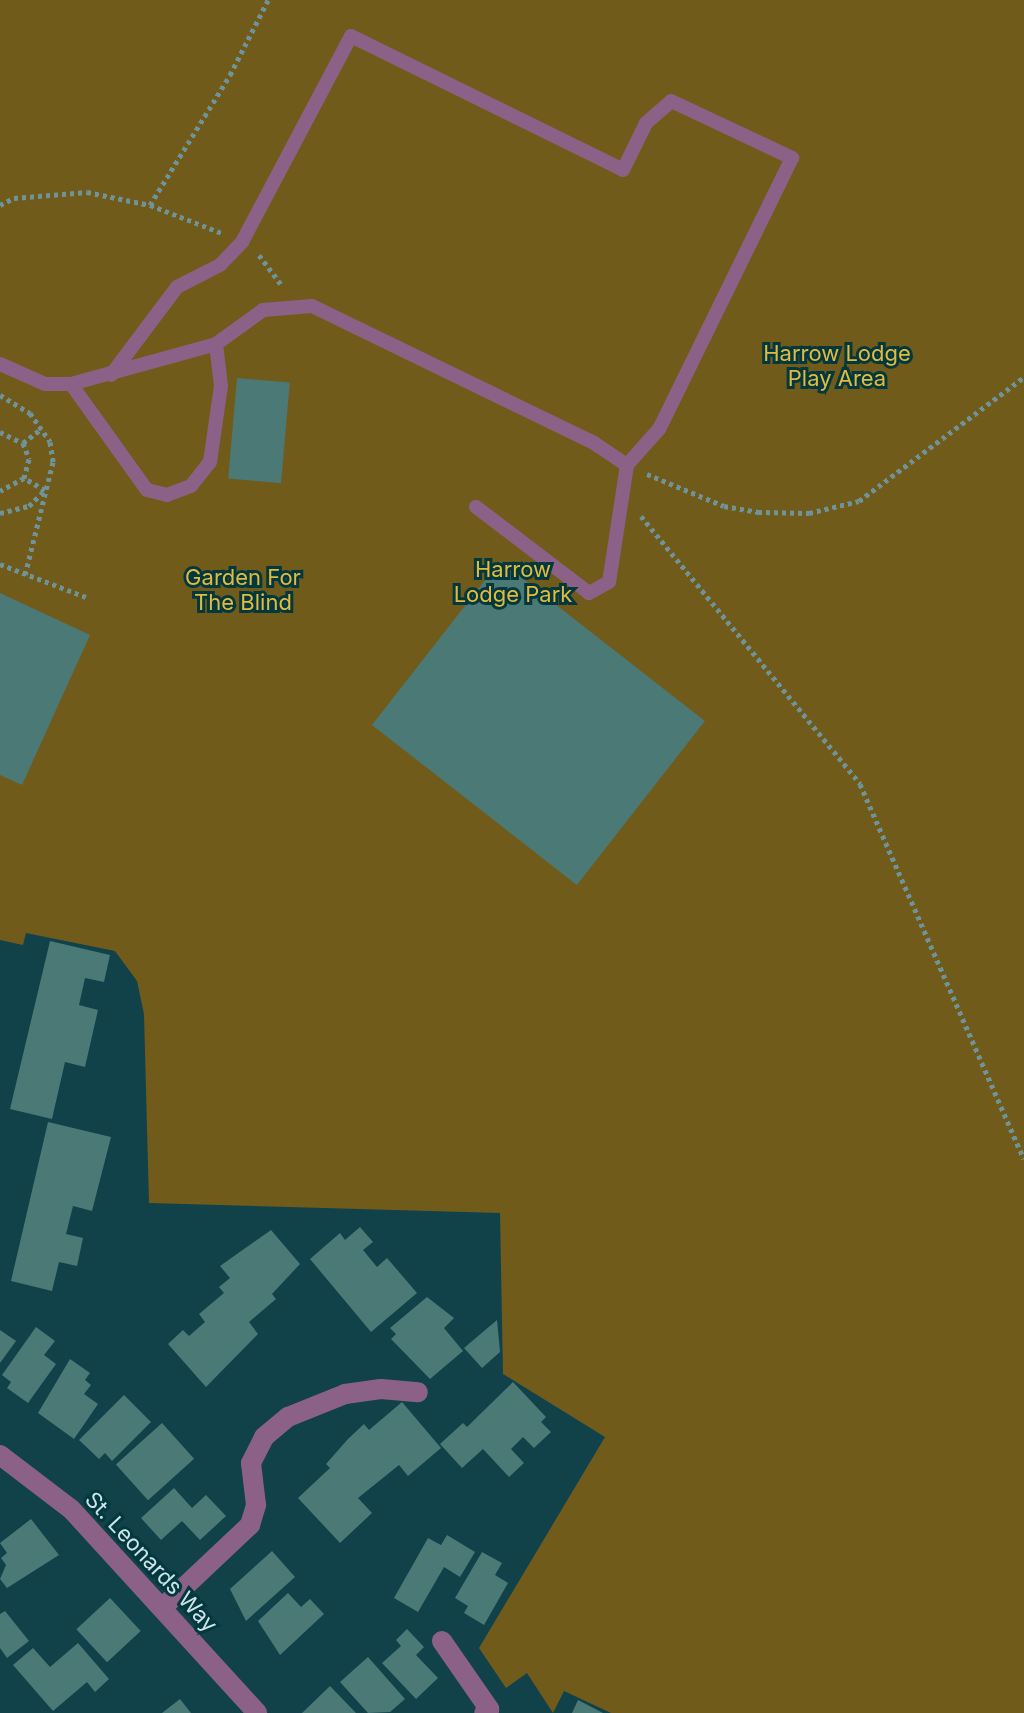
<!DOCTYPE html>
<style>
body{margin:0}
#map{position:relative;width:1024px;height:1713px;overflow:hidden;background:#11424a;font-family:Inter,sans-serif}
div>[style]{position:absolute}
.green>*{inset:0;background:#715b1b}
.building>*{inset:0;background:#4a7976;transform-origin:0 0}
.path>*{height:5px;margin-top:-2.5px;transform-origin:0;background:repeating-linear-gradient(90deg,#6f9399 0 4px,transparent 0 8px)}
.lane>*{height:14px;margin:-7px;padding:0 7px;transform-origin:7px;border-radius:7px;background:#8c6187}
.street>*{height:20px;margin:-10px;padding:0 10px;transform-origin:10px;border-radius:10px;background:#8c6187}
span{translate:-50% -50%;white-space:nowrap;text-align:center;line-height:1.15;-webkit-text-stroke:6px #03383f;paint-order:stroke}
.park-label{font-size:22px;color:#e3ba3d}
.street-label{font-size:22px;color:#cde5e9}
</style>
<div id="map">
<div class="green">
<div style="clip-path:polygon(0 0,1024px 0,1024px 1713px,611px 1713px,564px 1691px,553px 1713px,527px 1673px,506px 1688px,479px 1648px,605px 1437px,503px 1374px,500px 1213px,149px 1203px,144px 1014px,137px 981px,115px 951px,26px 933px,23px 945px,0 940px)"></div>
</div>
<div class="building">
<div style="left:237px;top:378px;width:53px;height:101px;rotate:5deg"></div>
<div style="left:500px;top:561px;width:260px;height:208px;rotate:38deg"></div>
<div style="clip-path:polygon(0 593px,90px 635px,22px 785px,0 775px)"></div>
<div style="clip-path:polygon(50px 941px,110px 955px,104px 982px,85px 978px,79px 1005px,98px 1010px,85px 1067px,65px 1062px,52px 1119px,10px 1109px)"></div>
<div style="clip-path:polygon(48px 1122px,111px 1137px,92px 1211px,73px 1206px,66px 1234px,83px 1238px,77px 1266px,59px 1262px,52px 1291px,11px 1281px)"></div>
<div style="clip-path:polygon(360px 1227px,373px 1242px,363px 1250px,377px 1267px,387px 1258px,417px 1293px,371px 1332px,310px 1259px,340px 1233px,345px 1240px)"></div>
<div style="clip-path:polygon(271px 1230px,300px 1264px,272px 1294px,276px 1299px,249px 1322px,258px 1334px,206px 1387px,168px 1344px,183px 1330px,189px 1336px,205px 1322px,199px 1314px,224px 1293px,219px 1287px,230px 1278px,220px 1266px)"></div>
<div style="clip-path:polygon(427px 1297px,454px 1318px,444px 1328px,463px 1351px,430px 1379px,391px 1339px,396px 1334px,390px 1328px)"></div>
<div style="clip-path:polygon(497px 1320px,500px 1352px,482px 1368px,464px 1348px)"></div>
<div style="clip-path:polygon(36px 1327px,55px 1341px,44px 1355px,56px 1364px,28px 1403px,7px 1388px,11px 1382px,2px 1375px)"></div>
<div style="clip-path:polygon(0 1330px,16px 1341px,0 1363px)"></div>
<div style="clip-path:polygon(70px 1359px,90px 1373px,85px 1380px,91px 1385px,84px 1394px,98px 1404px,74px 1439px,38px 1413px)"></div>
<div style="clip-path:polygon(513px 1382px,546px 1417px,541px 1422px,551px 1432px,534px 1448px,523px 1437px,511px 1449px,524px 1463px,509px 1477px,483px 1449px,462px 1468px,440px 1444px,463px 1423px,467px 1427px)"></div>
<div style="clip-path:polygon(124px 1395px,151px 1422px,112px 1461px,105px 1453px,99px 1459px,79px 1440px)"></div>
<div style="clip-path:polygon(402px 1402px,441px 1448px,408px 1476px,399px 1465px,358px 1498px,372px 1513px,340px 1543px,298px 1498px,330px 1468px,326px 1464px,348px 1439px,364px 1424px,369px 1430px)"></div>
<div style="left:162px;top:1423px;width:48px;height:62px;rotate:48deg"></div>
<div style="clip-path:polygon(174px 1488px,192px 1508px,206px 1495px,226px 1516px,200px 1540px,182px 1521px,161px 1540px,141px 1518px)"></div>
<div style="clip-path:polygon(31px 1519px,59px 1555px,7px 1588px,0 1579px,6px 1565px,1px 1558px,7px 1553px,0 1543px)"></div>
<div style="clip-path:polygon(447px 1535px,475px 1552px,460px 1577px,444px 1567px,418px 1612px,394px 1598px,428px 1538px,441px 1545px)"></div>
<div style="clip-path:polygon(272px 1551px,295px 1577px,246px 1621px,230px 1589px)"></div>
<div style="clip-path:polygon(482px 1552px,502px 1563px,495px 1575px,508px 1583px,484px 1625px,464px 1613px,468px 1606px,455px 1598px)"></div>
<div style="clip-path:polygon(288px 1593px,301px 1607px,310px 1599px,324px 1614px,280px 1655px,258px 1621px)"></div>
<div style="left:110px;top:1598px;width:45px;height:46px;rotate:47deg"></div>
<div style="clip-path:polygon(5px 1611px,29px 1641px,7px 1658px,0 1648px,0 1614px)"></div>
<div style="clip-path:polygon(407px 1629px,424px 1647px,416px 1655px,438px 1678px,416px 1699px,382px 1663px,401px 1646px,396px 1640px)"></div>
<div style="clip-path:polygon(78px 1643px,109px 1679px,95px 1692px,87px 1682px,53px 1711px,13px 1665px,33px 1648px,50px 1667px)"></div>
<div style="clip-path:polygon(368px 1657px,405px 1699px,390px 1712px,368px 1713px,340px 1682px)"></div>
<div style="clip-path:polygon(330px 1686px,356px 1713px,302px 1713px)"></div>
<div style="clip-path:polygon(180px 1699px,191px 1713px,162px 1713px)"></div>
<div style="clip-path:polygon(578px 1700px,603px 1713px,572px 1713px)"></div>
</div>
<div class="path">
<div style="left:0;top:205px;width:16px;rotate:-27deg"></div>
<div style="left:14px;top:198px;width:73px;rotate:-4.7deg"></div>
<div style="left:87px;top:192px;width:64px;rotate:11.7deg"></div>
<div style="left:150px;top:205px;width:77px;rotate:21.3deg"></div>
<div style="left:150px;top:205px;width:153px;rotate:-58.4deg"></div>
<div style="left:230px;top:75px;width:84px;rotate:-63.1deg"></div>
<div style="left:259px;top:255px;width:39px;rotate:53deg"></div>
<div style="left:0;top:395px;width:35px;rotate:31deg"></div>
<div style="left:30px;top:413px;width:35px;rotate:55deg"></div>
<div style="left:50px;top:442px;width:20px;rotate:81deg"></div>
<div style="left:53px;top:462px;width:116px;rotate:103.9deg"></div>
<div style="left:0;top:432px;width:25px;rotate:26deg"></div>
<div style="left:23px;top:443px;width:17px;rotate:69deg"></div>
<div style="left:29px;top:459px;width:20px;rotate:105deg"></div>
<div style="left:24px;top:478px;width:27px;rotate:152deg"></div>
<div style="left:23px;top:443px;width:24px;rotate:-38deg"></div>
<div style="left:647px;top:474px;width:83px;rotate:22.6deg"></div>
<div style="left:724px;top:506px;width:35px;rotate:10deg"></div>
<div style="left:758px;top:512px;width:51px;rotate:1.1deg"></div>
<div style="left:809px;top:513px;width:51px;rotate:-13.5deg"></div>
<div style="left:859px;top:501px;width:206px;rotate:-36.9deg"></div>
<div style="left:0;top:513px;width:30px;rotate:-14deg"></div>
<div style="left:29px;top:506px;width:23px;rotate:-45deg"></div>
<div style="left:45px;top:490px;width:24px;rotate:-150deg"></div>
<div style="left:641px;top:516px;width:346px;rotate:50.7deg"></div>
<div style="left:860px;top:784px;width:409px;rotate:66.4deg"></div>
<div style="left:0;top:564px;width:92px;rotate:21deg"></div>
</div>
<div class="lane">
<div style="left:0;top:364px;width:49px;rotate:24deg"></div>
<div style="left:45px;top:384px;width:26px"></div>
<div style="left:71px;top:384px;width:150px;rotate:-15.4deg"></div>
<div style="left:216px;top:344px;width:58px;rotate:-35.9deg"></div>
<div style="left:263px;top:310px;width:49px;rotate:-4.7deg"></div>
<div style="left:312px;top:306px;width:314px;rotate:25.9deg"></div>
<div style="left:594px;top:443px;width:40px;rotate:34deg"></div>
<div style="left:111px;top:375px;width:110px;rotate:-53.1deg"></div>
<div style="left:177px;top:287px;width:48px;rotate:-27.1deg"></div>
<div style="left:220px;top:265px;width:32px;rotate:-46deg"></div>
<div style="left:242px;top:242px;width:233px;rotate:-62.1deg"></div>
<div style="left:351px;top:36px;width:303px;rotate:26.2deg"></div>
<div style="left:623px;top:170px;width:52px;rotate:-63.9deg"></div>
<div style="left:646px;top:123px;width:33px;rotate:-41deg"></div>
<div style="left:671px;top:101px;width:134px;rotate:25.2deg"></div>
<div style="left:792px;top:158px;width:302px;rotate:116.1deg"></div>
<div style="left:659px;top:429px;width:48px;rotate:131.6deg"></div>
<div style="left:627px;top:465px;width:118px;rotate:98.7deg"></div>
<div style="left:609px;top:582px;width:23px;rotate:151deg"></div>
<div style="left:589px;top:593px;width:142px;rotate:-142.7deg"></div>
<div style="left:71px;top:384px;width:130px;rotate:54.4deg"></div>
<div style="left:147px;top:490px;width:21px;rotate:14deg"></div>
<div style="left:167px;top:495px;width:26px;rotate:-21deg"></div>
<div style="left:191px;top:486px;width:31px;rotate:-52deg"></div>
<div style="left:210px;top:462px;width:77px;rotate:-81.8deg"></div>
<div style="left:221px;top:386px;width:42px;rotate:-96.8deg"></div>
</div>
<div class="street">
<div style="left:0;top:1455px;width:89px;rotate:37.3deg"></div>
<div style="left:71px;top:1509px;width:276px;rotate:47.6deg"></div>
<div style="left:163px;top:1607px;width:120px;rotate:-43.3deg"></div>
<div style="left:250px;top:1525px;width:21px;rotate:-73deg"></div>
<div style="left:256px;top:1505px;width:42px;rotate:-96.8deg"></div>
<div style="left:251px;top:1463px;width:29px;rotate:-63deg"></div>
<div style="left:264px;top:1437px;width:31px;rotate:-40deg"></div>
<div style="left:288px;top:1417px;width:61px;rotate:-22deg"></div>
<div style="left:345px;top:1394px;width:36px;rotate:-8deg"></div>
<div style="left:381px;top:1389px;width:37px;rotate:5deg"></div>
<div style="left:442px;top:1641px;width:83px;rotate:55.3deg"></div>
<div style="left:489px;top:1709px;width:6px;rotate:141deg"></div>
</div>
<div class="park-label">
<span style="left:837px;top:366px">Harrow Lodge<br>Play Area</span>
<span style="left:513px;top:582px">Harrow<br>Lodge Park</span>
<span style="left:243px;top:590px">Garden For<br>The Blind</span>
</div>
<div class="street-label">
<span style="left:151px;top:1562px;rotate:47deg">St. Leonards Way</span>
</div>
</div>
